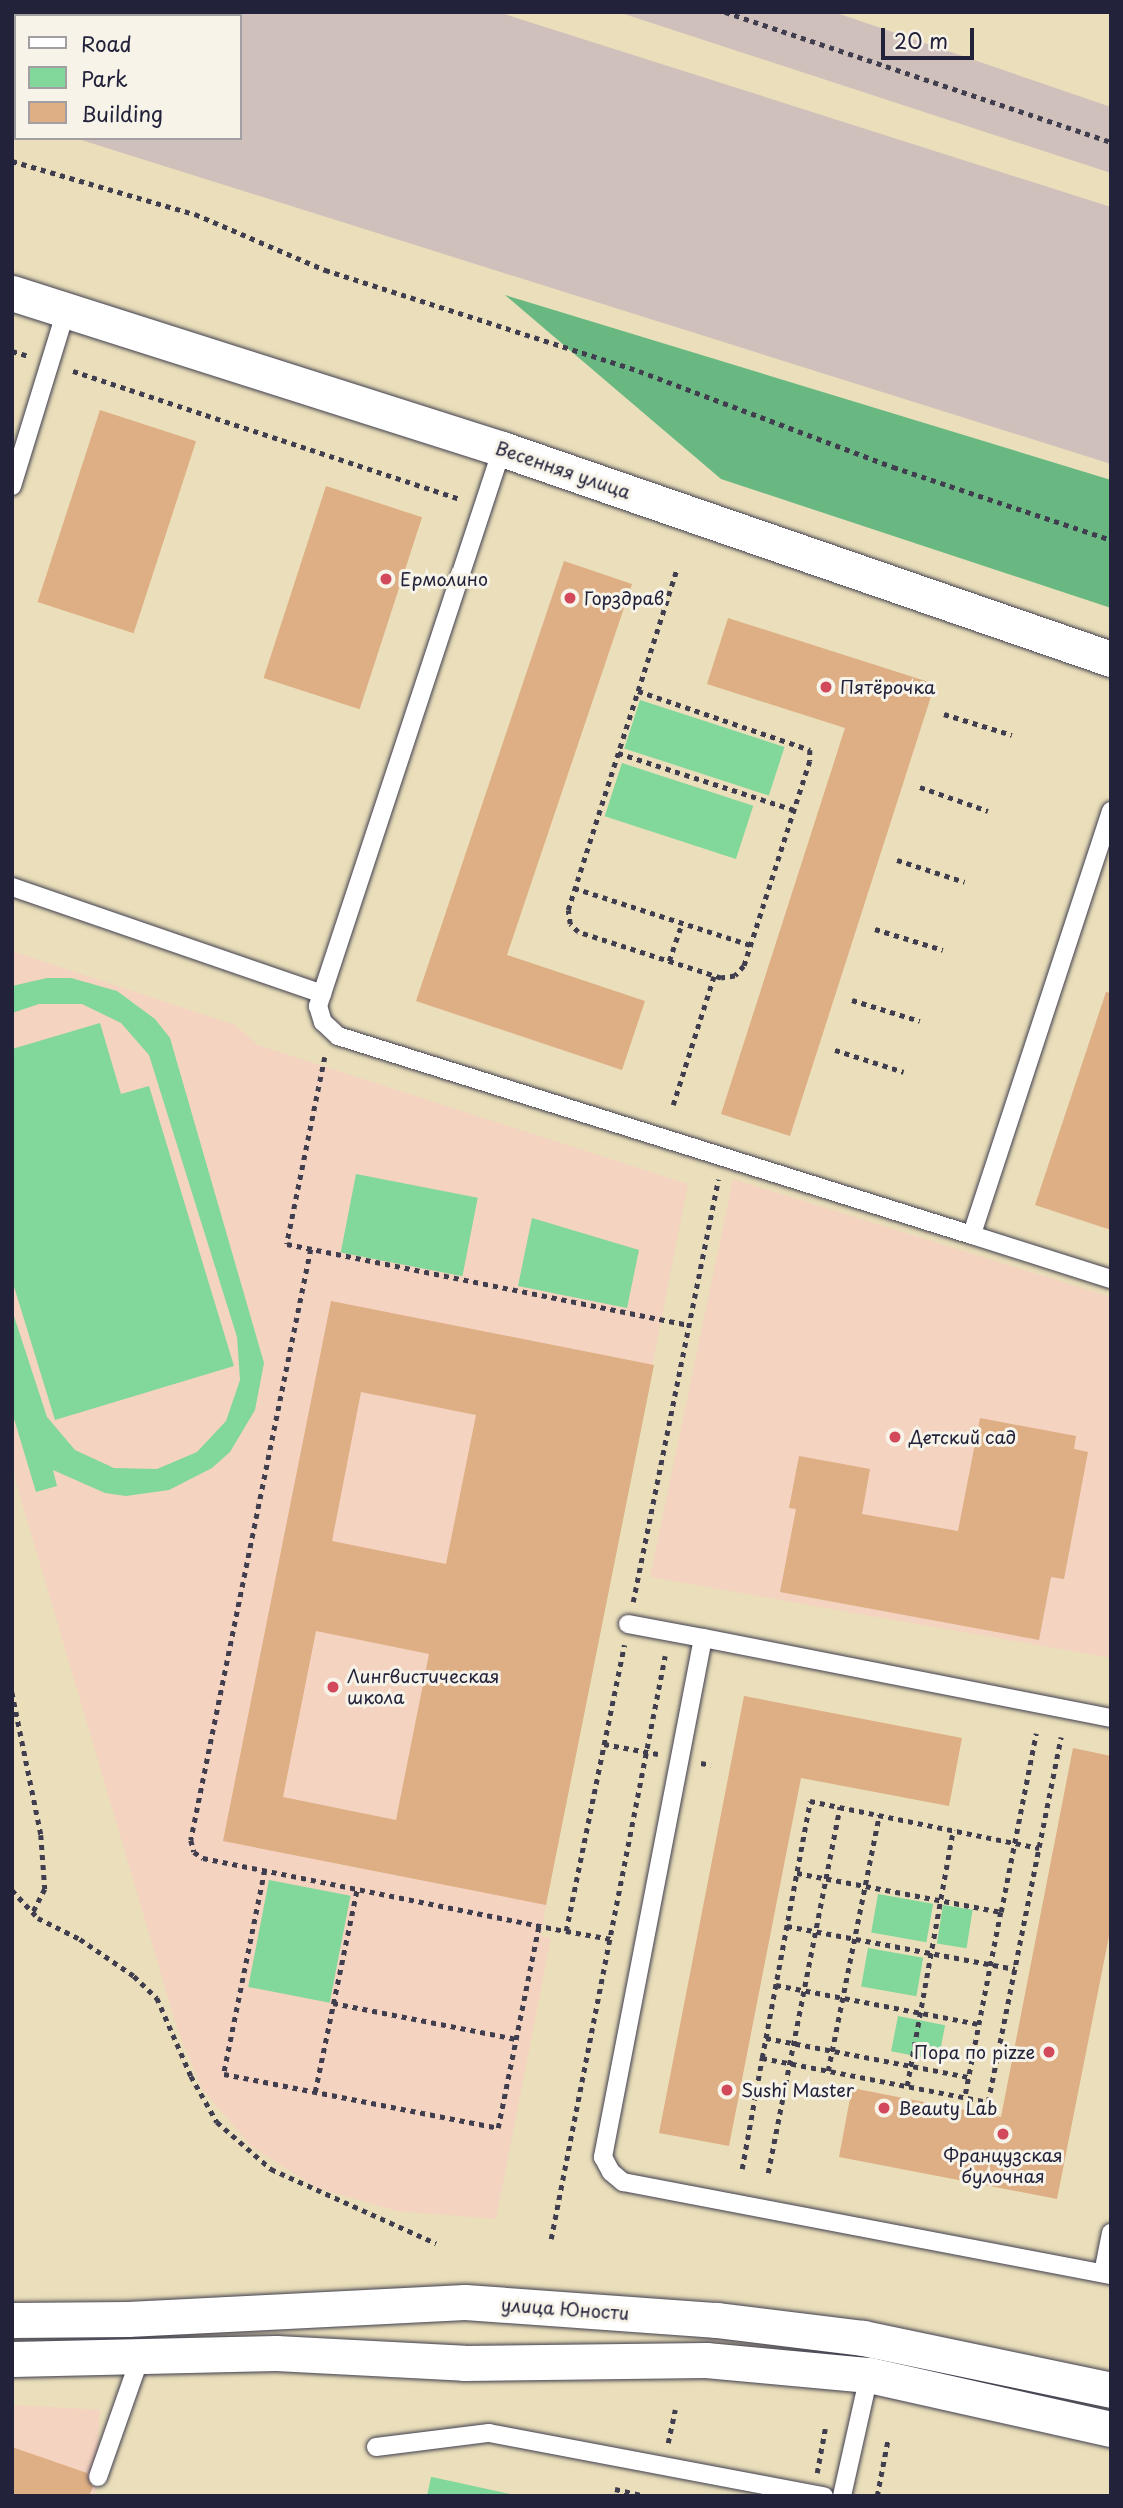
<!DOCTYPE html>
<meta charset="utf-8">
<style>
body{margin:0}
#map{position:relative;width:1123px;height:2508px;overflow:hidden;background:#eadfba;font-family:"Playpen Sans",sans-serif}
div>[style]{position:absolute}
.built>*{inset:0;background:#f4d3c0;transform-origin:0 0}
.industrial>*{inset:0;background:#d0c0bc}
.green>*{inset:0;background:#82d79a;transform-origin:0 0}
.forest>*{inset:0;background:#69b882}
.building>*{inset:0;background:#deae84;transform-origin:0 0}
.path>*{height:4.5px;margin-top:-2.25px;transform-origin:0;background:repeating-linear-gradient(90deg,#403e4e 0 5px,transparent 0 10px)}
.roads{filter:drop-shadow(0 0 2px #403e4e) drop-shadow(0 0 2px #403e4e)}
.lane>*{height:18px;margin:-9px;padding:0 9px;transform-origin:9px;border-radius:9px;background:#fff}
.street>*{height:35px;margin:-17.5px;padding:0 17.5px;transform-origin:17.5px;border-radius:17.5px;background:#fff}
.dots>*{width:19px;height:19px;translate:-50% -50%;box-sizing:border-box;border:4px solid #f7f3e8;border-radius:50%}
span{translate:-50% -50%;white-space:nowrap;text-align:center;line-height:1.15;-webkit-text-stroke:6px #f7f3e8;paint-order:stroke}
.street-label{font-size:18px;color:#22223b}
.poi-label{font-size:18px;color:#22223b}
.left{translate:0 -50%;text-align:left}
.right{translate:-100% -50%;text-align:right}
.frame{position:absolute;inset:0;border:14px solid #22223b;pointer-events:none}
.legend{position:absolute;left:14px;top:14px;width:228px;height:126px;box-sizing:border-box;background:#f7f3e8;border:2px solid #a29fa3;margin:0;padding:9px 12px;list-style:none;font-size:21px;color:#22223b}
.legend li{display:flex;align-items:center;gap:14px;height:35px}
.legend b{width:35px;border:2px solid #a29fa3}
.scale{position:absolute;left:881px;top:28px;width:93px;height:32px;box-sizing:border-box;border:4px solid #22223b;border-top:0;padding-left:9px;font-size:21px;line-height:24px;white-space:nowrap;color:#22223b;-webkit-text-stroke:5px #f7f3e8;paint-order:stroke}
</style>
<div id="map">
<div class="built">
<div style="clip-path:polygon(12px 951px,235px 1025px,258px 1045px,688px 1184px,546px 1905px,541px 1936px,551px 1938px,496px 2219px,397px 2211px,317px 2188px,251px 2146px,202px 2089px,178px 2032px,12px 1469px)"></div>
<div style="clip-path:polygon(733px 1179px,1111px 1297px,1111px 1658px,650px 1577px)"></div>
<div style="left:12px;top:2405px;width:88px;height:91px;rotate:3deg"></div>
</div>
<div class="industrial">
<div style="clip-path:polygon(12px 12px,498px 12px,1111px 207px,1111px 464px,75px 138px,240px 138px,240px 16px,16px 16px,16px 120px,12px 118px)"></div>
<div style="clip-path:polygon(618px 12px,834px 12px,1111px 107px,1111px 173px)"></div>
</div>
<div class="green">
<div style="left:640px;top:700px;width:152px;height:51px;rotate:18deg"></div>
<div style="left:622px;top:763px;width:138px;height:56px;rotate:18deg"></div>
<div style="clip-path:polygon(47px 978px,71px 978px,117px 991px,155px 1019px,170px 1038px,264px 1363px,255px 1410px,230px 1452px,212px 1468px,169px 1490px,126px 1496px,105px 1493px,53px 1470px,57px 1486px,36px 1492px,12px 1412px,12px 1310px,47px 1417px,75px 1450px,114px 1468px,157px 1469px,197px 1452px,226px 1421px,240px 1380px,237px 1337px,149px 1055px,121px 1023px,82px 1004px,39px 1004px,12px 1013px,12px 986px)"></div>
<div style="clip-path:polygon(100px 1023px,121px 1094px,149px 1086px,234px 1366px,55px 1420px,12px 1280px,12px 1049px)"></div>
<div style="left:356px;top:1174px;width:124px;height:80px;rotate:11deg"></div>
<div style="clip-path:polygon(532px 1218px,639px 1250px,627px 1308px,518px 1286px)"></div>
<div style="left:269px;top:1880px;width:83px;height:109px;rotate:11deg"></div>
<div style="left:878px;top:1894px;width:56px;height:39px;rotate:10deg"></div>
<div style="left:943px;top:1905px;width:30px;height:39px;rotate:9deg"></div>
<div style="left:868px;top:1948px;width:56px;height:39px;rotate:10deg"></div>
<div style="left:898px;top:2016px;width:48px;height:36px;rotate:11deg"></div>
<div style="clip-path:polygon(431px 2477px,432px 2477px,519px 2496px,427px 2496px)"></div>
</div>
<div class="forest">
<div style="clip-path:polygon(505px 295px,1111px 480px,1111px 608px,721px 479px)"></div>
</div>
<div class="building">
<div style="left:100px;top:410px;width:101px;height:202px;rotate:18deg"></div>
<div style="left:326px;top:486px;width:101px;height:202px;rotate:18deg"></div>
<div style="clip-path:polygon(564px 561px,632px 584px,507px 955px,645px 1001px,622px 1070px,416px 1001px)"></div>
<div style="clip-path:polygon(728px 618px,935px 684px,790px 1136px,721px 1114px,845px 728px,707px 684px)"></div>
<div style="clip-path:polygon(1106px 992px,1111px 993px,1111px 1230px,1035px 1205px)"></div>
<div style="clip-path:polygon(evenodd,331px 1301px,654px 1365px,546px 1905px,223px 1841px,331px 1301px,361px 1392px,476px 1415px,446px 1564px,332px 1541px,361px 1392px,331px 1301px,316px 1631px,429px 1654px,396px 1820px,283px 1797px,316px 1631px)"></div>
<div style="clip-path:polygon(980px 1418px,1076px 1436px,1074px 1449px,1088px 1452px,1064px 1579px,1051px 1577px,1039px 1640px,780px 1592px,796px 1509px,789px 1508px,799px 1456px,870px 1469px,862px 1514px,958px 1531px)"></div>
<div style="clip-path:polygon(744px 1696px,962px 1738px,949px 1806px,801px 1778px,729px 2146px,659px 2133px)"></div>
<div style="clip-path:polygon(1073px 1748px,1111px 1756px,1111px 1926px,1057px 2199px,839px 2157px,852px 2088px,1001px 2117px)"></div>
<div style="clip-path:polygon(12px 2447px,87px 2473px,93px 2487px,89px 2496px,12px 2496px)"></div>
</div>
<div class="path">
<div style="left:725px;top:12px;width:407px;rotate:18.6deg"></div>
<div style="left:12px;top:161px;width:191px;rotate:16.2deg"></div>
<div style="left:195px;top:214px;width:142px;rotate:23.3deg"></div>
<div style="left:325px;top:270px;width:330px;rotate:17.8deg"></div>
<div style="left:639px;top:371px;width:272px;rotate:20.7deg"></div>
<div style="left:893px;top:467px;width:230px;rotate:18.5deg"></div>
<div style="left:12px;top:351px;width:17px;rotate:17deg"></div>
<div style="left:73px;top:371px;width:408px;rotate:18.3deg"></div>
<div style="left:638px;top:691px;width:182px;rotate:18.9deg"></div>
<div style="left:810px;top:750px;width:11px;rotate:90deg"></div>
<div style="left:810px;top:761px;width:215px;rotate:107.8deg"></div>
<div style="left:744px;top:966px;width:13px;rotate:132deg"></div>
<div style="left:735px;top:976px;width:14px;rotate:172deg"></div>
<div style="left:721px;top:978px;width:150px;rotate:-162.2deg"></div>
<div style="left:578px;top:932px;width:11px;rotate:-135deg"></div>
<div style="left:570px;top:924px;width:14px;rotate:-98deg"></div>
<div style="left:568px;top:910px;width:358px;rotate:-72.3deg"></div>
<div style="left:944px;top:714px;width:71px;rotate:17.2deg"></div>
<div style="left:618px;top:753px;width:185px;rotate:17.9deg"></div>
<div style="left:920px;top:787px;width:72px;rotate:19.4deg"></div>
<div style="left:897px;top:860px;width:71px;rotate:17.9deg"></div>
<div style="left:574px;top:888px;width:186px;rotate:17.9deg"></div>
<div style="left:875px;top:929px;width:71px;rotate:17.2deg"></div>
<div style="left:669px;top:961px;width:40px;rotate:-71.1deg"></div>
<div style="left:852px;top:1000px;width:71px;rotate:17.2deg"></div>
<div style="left:835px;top:1050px;width:72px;rotate:17.7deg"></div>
<div style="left:325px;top:1057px;width:191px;rotate:101.5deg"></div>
<div style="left:287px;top:1244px;width:410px;rotate:11.4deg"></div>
<div style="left:673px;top:1105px;width:135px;rotate:-72.4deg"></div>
<div style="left:311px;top:1249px;width:603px;rotate:101.48deg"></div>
<div style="left:191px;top:1840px;width:12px;rotate:76deg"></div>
<div style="left:194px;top:1852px;width:11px;rotate:34deg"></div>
<div style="left:203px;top:1858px;width:370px;rotate:11.4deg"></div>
<div style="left:566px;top:1931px;width:292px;rotate:-78.5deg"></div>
<div style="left:633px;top:1602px;width:431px;rotate:-78.6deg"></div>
<div style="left:12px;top:1692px;width:146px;rotate:78.5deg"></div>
<div style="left:41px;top:1835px;width:54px;rotate:85.8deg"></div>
<div style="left:45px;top:1889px;width:27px;rotate:117deg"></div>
<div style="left:604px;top:1744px;width:55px;rotate:10.5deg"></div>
<div style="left:701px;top:1763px;width:10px;rotate:11deg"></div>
<div style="left:265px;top:1870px;width:208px;rotate:101.4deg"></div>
<div style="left:224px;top:2074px;width:279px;rotate:11.1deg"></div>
<div style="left:498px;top:2128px;width:207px;rotate:-78.6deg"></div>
<div style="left:797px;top:1873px;width:208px;rotate:10.8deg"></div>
<div style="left:1001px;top:1912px;width:189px;rotate:101deg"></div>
<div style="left:12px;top:1890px;width:38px;rotate:47deg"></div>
<div style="left:38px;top:1918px;width:47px;rotate:26.6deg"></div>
<div style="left:80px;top:1939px;width:65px;rotate:34.4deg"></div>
<div style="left:134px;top:1976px;width:32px;rotate:44deg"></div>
<div style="left:157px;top:1998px;width:85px;rotate:66.4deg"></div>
<div style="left:191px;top:2076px;width:53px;rotate:60.5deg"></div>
<div style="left:217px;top:2122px;width:72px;rotate:41deg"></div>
<div style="left:271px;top:2169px;width:181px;rotate:24.2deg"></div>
<div style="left:1001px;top:1912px;width:182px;rotate:-78.9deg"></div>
<div style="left:787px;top:1926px;width:232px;rotate:10.7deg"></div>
<div style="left:566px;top:1931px;width:46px;rotate:10.1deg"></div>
<div style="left:776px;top:1985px;width:207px;rotate:10.9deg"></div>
<div style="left:333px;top:2003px;width:187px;rotate:11.1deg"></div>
<div style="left:766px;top:2038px;width:207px;rotate:10.9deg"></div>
<div style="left:762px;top:2058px;width:261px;rotate:-79.4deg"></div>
<div style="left:810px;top:1801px;width:234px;rotate:11.6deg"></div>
<div style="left:828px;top:2071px;width:261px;rotate:-78.7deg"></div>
<div style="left:907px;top:2086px;width:260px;rotate:-79.8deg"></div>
<div style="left:315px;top:2092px;width:207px;rotate:-78.3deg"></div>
<div style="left:742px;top:2169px;width:113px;rotate:-79.8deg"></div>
<div style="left:762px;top:2058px;width:230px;rotate:11deg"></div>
<div style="left:988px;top:2102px;width:372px;rotate:-78.7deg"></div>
<div style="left:768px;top:2173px;width:373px;rotate:-78.9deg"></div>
<div style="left:551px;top:2239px;width:594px;rotate:-78.94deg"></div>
<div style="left:668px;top:2443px;width:34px;rotate:-78deg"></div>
<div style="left:817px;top:2473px;width:45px;rotate:-79.7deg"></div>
<div style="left:615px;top:2489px;width:32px;rotate:13deg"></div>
<div style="left:877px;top:2496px;width:58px;rotate:-79.1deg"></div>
</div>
<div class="roads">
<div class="lane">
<div style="left:502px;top:449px;width:587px;rotate:108.28deg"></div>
<div style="left:318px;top:1006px;width:17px;rotate:73deg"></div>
<div style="left:323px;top:1022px;width:21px;rotate:43deg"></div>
<div style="left:338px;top:1036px;width:664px;rotate:17.43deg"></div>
<div style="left:12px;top:486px;width:184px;rotate:-72.9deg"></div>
<div style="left:1111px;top:811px;width:446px;rotate:108.2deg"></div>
<div style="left:972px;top:1235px;width:146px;rotate:17.6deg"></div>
<div style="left:12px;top:887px;width:328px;rotate:19deg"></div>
<div style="left:628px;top:1624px;width:76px;rotate:10.6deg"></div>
<div style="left:1111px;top:1718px;width:416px;rotate:-168.9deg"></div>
<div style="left:703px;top:1638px;width:529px;rotate:100.91deg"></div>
<div style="left:603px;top:2157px;width:17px;rotate:62deg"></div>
<div style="left:611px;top:2172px;width:16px;rotate:40deg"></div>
<div style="left:623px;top:2182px;width:497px;rotate:10.8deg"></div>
<div style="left:1103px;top:2273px;width:41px;rotate:-78.7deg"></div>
<div style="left:376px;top:2447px;width:114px;rotate:-7.1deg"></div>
<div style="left:489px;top:2433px;width:341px;rotate:10.7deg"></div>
<div style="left:98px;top:2477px;width:126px;rotate:-70.6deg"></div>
<div style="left:842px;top:2496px;width:124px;rotate:-77.4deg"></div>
</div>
<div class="street">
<div style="left:12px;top:293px;width:514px;rotate:17.66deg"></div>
<div style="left:502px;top:449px;width:644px;rotate:19.03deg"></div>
<div style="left:12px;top:2320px;width:116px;rotate:-0.5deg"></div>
<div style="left:128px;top:2319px;width:337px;rotate:-2.9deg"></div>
<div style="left:465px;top:2302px;width:253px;rotate:4.1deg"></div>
<div style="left:717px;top:2320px;width:147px;rotate:7deg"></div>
<div style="left:863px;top:2338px;width:253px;rotate:11.8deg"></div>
<div style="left:12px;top:2359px;width:264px;rotate:-1.3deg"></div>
<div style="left:276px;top:2353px;width:188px;rotate:3deg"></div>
<div style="left:464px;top:2363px;width:242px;rotate:-0.7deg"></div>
<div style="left:706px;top:2360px;width:164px;rotate:5.3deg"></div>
<div style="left:869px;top:2375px;width:248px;rotate:12.6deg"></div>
</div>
</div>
<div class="dots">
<div style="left:386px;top:579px;background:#d1495b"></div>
<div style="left:570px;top:598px;background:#d1495b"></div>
<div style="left:826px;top:687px;background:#d1495b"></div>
<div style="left:895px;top:1437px;background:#d1495b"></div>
<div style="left:333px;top:1687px;background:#d1495b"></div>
<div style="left:1049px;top:2052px;background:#d1495b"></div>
<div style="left:727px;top:2090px;background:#d1495b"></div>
<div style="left:884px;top:2108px;background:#d1495b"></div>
<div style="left:1003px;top:2134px;background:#d1495b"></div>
</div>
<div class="street-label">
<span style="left:563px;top:470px;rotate:19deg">Весенняя улица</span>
<span style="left:565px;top:2309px;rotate:4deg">улица Юности</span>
</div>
<div class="poi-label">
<span class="left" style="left:400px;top:579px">Ермолино</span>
<span class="left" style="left:584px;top:598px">Горздрав</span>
<span class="left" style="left:840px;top:687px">Пятёрочка</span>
<span class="left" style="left:909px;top:1437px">Детский сад</span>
<span class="left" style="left:347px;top:1687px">Лингвистическая<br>школа</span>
<span class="right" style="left:1035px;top:2052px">Пора по pizze</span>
<span class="left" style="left:741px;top:2090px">Sushi Master</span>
<span class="left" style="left:898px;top:2108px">Beauty Lab</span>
<span style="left:1003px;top:2166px">Французская<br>булочная</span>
</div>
<div class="frame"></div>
<ul class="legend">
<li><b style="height:9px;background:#fff"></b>Road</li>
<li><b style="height:19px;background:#82d79a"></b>Park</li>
<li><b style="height:19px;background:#deae84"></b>Building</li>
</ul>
<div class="scale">20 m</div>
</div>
